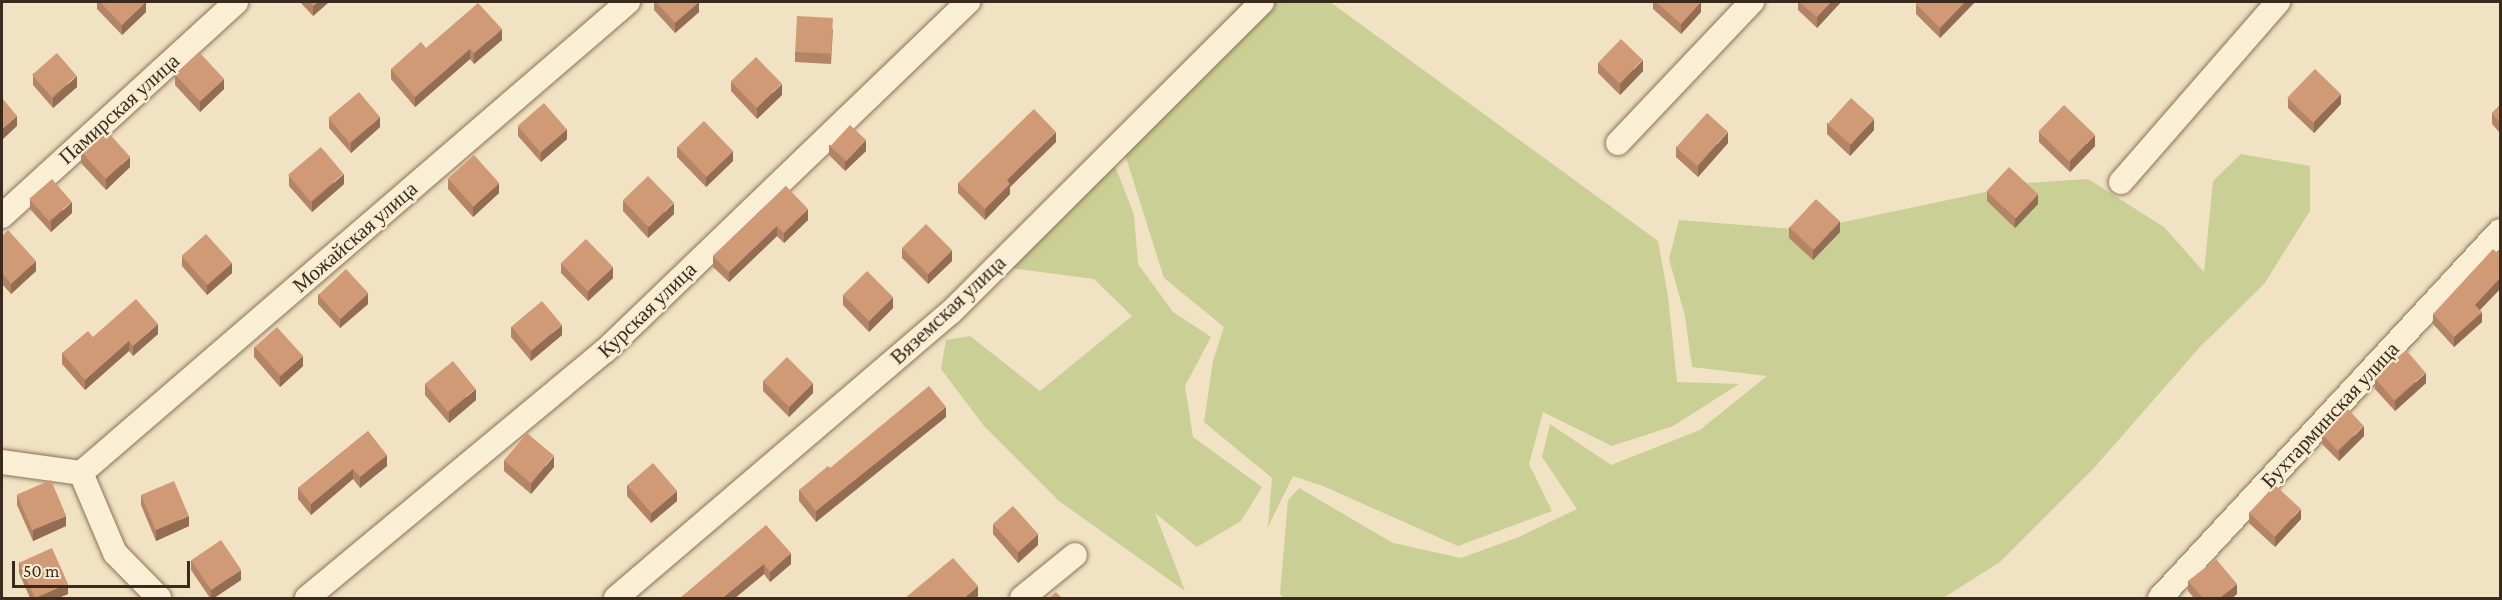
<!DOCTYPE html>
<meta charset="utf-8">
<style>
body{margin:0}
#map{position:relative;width:2502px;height:600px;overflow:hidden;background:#f0e2c2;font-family:"Crimson Pro",serif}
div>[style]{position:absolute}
.green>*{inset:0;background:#c9cf95}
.roads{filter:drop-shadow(0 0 2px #8b7258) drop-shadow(0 0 2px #8b7258)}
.minor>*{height:24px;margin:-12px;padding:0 12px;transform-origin:12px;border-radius:12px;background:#faefd5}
.wall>*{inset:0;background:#b38465}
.shaded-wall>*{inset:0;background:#926c53}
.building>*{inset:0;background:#d09a76;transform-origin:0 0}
span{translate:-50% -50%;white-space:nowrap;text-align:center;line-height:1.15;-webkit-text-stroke:4.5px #f7ecd2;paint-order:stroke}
.street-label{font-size:21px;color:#3a2a1d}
.frame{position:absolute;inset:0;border:3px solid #3a2a1d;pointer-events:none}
.scale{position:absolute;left:12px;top:561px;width:178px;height:27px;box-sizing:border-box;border:3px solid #3a2a1d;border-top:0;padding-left:8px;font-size:18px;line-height:21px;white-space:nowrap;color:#3a2a1d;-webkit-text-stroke:4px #f7ecd2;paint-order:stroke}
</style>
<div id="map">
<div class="green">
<div style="clip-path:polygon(1242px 2px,1330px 2px,1658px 241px,1668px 296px,1677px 382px,1739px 384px,1673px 426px,1612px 446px,1543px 412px,1529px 464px,1552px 511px,1458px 546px,1323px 486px,1293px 476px,1268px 527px,1272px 478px,1204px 422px,1213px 361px,1224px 327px,1164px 278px,1122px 145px,1138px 120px)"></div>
<div style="clip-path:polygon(1110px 153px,1134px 215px,1138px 264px,1173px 312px,1211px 337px,1185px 386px,1193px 437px,1262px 487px,1241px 521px,1197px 547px,1155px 513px,1185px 591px,1059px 501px,984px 426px,941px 369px,946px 340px,970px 336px,1040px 391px,1132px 316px,1094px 279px,996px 266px)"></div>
<div style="clip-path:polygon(2241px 154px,2310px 166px,2310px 211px,2264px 284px,2199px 348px,2094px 468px,2000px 562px,1943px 598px,1283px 598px,1280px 594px,1288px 500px,1299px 488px,1393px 543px,1461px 558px,1519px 537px,1577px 509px,1542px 457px,1550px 424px,1611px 465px,1700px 430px,1767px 376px,1692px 367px,1685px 316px,1669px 259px,1679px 220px,1806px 230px,2028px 183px,2088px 179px,2164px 227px,2204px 272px,2213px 181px)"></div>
</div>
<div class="roads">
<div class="minor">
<div style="left:1618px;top:143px;width:195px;rotate:-46.5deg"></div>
<div style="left:2121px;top:182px;width:239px;rotate:-48.9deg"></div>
<div style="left:2px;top:216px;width:317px;rotate:-42.4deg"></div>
<div style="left:2px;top:462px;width:80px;rotate:7.9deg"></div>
<div style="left:81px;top:473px;width:722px;rotate:-40.73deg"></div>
<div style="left:81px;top:473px;width:87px;rotate:67deg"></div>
<div style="left:115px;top:553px;width:63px;rotate:45.6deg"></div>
<div style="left:307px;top:598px;width:387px;rotate:-39.7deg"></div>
<div style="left:605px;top:351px;width:504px;rotate:-43.87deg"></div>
<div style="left:616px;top:598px;width:440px;rotate:-40.5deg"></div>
<div style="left:951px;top:312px;width:439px;rotate:-44.9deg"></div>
<div style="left:1022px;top:598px;width:68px;rotate:-39.1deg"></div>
<div style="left:2160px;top:598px;width:500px;rotate:-47.19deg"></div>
</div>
</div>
<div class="wall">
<div style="clip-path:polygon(97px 2px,145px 2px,146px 12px,122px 35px,97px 9px)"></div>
<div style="clip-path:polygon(300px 2px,329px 2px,313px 16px)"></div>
<div style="clip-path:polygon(654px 2px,699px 2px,699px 12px,675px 33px,654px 10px)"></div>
<div style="clip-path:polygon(1653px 2px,1701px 2px,1701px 12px,1681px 34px,1653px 9px)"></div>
<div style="clip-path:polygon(1798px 2px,1841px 2px,1817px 28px,1798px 10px)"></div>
<div style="clip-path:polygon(1975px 2px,1940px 38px,1916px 14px,1916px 4px)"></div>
<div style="clip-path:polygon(833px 29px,831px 64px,795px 62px,795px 52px)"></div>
<div style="clip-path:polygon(502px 40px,474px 64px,470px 59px,415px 107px,391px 79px,391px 69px,426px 48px)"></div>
<div style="clip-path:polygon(1598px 63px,1643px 71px,1620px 95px,1598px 73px)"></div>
<div style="clip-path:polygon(175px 74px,224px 89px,200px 112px,175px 85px)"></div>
<div style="clip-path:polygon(33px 75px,77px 87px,53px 108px,33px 85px)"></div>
<div style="clip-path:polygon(731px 81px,782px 95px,757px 119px,731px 91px)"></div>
<div style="clip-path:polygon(2288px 98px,2341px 104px,2314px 133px,2288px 108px)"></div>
<div style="clip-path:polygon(2500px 105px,2500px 133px,2492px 124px,2492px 113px)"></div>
<div style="clip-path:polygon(329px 118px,380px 127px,351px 153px,329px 128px)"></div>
<div style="clip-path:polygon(1827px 123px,1874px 130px,1850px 156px,1827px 134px)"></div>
<div style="clip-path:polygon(518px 126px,567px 139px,541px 162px,518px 136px)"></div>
<div style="clip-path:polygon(2039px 132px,2095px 146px,2070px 172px,2039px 142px)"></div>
<div style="clip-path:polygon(1056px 142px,1010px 187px,1010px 194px,985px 220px,958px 193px,958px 183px)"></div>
<div style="clip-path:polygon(1728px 143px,1698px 177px,1676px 157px,1676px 147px)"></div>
<div style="clip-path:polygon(829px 145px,866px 151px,845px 171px,829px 155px)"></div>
<div style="clip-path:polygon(677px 147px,733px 161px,706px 187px,677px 157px)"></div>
<div style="clip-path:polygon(81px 152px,130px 167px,106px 190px,81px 163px)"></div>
<div style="clip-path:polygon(289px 176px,344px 184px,312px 212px,289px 186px)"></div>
<div style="clip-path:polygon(448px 179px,499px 193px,473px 217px,448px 189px)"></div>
<div style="clip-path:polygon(786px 186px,808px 220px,784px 243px,777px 236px,729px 282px,713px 267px,713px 256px)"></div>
<div style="clip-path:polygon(1987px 191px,2038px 204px,2015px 228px,1987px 201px)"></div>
<div style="clip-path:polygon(30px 199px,72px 213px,51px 232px,30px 209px)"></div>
<div style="clip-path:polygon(623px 201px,674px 214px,648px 238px,623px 211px)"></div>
<div style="clip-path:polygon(1789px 227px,1840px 232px,1813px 260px,1789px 238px)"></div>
<div style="clip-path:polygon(2px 236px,36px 271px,11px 294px,2px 284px)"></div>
<div style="clip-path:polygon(902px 248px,952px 261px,928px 284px,902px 258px)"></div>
<div style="clip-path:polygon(2500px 255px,2500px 289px,2480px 310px,2482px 322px,2454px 347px,2433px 324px,2433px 314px)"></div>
<div style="clip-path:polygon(182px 256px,232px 273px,207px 295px,182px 266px)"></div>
<div style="clip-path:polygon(561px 263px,613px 278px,588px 301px,561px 273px)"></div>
<div style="clip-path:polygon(318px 294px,368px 304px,340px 328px,318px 304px)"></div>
<div style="clip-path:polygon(843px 295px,893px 308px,869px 332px,843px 305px)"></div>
<div style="clip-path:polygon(511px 327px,562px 335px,531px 361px,511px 337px)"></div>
<div style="clip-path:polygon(158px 334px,133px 356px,129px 351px,85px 390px,62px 364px,62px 353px)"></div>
<div style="clip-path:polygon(254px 347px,303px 366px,280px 387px,254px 357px)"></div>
<div style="clip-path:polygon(2375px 378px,2426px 383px,2395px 411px,2375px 389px)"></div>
<div style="clip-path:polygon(763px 381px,813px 393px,789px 417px,763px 391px)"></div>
<div style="clip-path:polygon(425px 384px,476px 400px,449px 423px,425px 395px)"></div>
<div style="clip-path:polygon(946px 417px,816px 522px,799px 501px,799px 490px,830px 468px)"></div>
<div style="clip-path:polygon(368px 431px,387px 466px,360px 488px,353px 479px,311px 515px,298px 499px,298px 488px)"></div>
<div style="clip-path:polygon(2322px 434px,2364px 436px,2339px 461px,2322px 444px)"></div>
<div style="clip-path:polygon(504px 461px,554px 467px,531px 494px,504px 471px)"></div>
<div style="clip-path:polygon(627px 485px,677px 501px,651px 523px,627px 496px)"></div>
<div style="clip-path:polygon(17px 495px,66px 526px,33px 541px,17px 505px)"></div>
<div style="clip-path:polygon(141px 495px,189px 526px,156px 541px,141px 505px)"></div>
<div style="clip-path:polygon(2249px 513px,2301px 519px,2275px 547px,2249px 523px)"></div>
<div style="clip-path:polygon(993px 524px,1038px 545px,1018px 563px,993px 534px)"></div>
<div style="clip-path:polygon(766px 525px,791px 564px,770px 582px,764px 574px,735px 598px)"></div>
<div style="clip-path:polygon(191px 560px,241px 580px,214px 598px,210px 598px,191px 570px)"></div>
<div style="clip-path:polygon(19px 562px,68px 594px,58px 598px,30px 598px,19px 573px)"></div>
<div style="clip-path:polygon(2188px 581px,2237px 594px,2232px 598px,2194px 598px,2188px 591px)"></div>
</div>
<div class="shaded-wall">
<div style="clip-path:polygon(146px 2px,146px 12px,122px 35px,122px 25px)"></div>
<div style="clip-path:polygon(318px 2px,329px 2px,313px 16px,313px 6px)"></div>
<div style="clip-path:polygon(699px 2px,699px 12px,675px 33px,675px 23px)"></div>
<div style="clip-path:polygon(1701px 2px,1701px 12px,1681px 34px,1681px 24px)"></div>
<div style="clip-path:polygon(1831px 2px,1841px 2px,1817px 28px,1817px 17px)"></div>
<div style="clip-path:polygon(1965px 2px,1975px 2px,1940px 38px,1940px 28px)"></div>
<div style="clip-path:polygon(502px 29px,502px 40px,474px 64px,474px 53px)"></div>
<div style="clip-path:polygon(470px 49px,470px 59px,415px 107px,415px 97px)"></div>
<div style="clip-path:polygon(1643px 60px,1643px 71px,1620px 95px,1620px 84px)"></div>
<div style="clip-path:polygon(77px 76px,77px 87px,53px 108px,53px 98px)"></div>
<div style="clip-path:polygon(224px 79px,224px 89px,200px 112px,200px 101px)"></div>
<div style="clip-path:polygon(782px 84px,782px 95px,757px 119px,757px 108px)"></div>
<div style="clip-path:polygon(2341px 94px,2341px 104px,2314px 133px,2314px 122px)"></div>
<div style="clip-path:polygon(17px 116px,17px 126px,2px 140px,2px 129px)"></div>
<div style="clip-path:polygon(380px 117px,380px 127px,351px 153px,351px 143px)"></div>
<div style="clip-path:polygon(1874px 119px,1874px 130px,1850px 156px,1850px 145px)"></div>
<div style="clip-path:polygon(567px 129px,567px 139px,541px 162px,541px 152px)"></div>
<div style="clip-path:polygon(1056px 132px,1056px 142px,1010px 187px,1010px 194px,985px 220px,985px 209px,1007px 180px)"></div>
<div style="clip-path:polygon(1728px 132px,1728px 143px,1698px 177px,1698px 166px)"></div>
<div style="clip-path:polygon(2095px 135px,2095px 146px,2070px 172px,2070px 161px)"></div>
<div style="clip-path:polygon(866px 140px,866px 151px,845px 171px,845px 161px)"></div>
<div style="clip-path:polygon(733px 151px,733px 161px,706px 187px,706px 177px)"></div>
<div style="clip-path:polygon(130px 157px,130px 167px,106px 190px,106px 179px)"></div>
<div style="clip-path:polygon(344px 174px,344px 184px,312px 212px,312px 202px)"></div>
<div style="clip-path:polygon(499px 183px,499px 193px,473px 217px,473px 206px)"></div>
<div style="clip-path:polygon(2038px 194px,2038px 204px,2015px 228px,2015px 217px)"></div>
<div style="clip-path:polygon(72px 202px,72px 213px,51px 232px,51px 221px)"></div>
<div style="clip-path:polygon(674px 203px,674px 214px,648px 238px,648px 228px)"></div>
<div style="clip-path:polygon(808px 209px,808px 220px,784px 243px,784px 233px)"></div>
<div style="clip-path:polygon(1840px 221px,1840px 232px,1813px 260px,1813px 250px)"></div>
<div style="clip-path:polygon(777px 226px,777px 236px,729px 282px,729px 272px)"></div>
<div style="clip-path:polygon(952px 250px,952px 261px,928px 284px,928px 274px)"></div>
<div style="clip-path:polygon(36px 261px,36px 271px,11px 294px,11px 284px)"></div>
<div style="clip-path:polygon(232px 263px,232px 273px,207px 295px,207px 284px)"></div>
<div style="clip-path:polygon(613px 267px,613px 278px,588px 301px,588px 291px)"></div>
<div style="clip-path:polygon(2500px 278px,2500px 289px,2475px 315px,2475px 305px)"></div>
<div style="clip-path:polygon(368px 293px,368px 304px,340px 328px,340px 318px)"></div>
<div style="clip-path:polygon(893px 297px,893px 308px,869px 332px,869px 321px)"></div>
<div style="clip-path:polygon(2482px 312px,2482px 322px,2454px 347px,2454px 337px)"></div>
<div style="clip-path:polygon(158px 324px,158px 334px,133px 356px,133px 346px)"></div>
<div style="clip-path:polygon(562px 325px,562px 335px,531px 361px,531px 351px)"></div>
<div style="clip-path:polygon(129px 341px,129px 351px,85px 390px,85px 380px)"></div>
<div style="clip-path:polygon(303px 356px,303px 366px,280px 387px,280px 376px)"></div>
<div style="clip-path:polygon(2426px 373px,2426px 383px,2395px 411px,2395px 401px)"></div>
<div style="clip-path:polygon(813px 383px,813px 393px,789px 417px,789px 407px)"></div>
<div style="clip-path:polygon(476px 389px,476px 400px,449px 423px,449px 412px)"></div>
<div style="clip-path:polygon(946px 407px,946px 417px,816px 522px,816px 511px)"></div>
<div style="clip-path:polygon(2364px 426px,2364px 436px,2339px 461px,2339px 451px)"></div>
<div style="clip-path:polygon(387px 455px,387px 466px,360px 488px,360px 477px)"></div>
<div style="clip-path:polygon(554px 456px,554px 467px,531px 494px,531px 484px)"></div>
<div style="clip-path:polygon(353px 469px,353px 479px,311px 515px,311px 504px)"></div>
<div style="clip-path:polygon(677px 491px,677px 501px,651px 523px,651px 513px)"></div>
<div style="clip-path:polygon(2301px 509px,2301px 519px,2275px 547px,2275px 537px)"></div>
<div style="clip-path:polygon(66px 516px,66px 526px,33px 541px,33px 530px)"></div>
<div style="clip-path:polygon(189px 516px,189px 526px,156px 541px,156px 530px)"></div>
<div style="clip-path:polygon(1038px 534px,1038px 545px,1018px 563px,1018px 552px)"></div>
<div style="clip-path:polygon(791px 553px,791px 564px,770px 582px,770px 572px)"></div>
<div style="clip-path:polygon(764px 564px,764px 574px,735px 598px,722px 598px)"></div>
<div style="clip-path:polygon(241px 570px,241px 580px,214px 598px,211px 598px,211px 590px)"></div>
<div style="clip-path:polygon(68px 584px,68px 594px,58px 598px,34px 598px)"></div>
<div style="clip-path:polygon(2237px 584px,2237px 594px,2232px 598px,2220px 598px)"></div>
<div style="clip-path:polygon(978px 586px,978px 596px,976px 598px,964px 598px)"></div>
</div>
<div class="building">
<div style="clip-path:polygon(100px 2px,146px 2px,122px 25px)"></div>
<div style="clip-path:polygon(310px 2px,318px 2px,313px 6px)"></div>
<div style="clip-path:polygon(656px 2px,699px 2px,675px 23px)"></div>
<div style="clip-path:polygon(1656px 2px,1701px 2px,1681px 24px)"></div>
<div style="clip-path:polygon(1799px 2px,1831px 2px,1817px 17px)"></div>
<div style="clip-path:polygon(1918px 2px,1965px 2px,1940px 28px,1916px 4px)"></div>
<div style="clip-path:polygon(478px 3px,502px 29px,474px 53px,470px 49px,415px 97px,391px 69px,421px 42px,426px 48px)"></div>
<div style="left:797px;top:16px;width:36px;height:36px;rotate:3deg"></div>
<div style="left:1621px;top:39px;width:30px;height:33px;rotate:44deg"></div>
<div style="left:199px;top:52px;width:37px;height:33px;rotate:47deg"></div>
<div style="left:57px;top:53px;width:30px;height:33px;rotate:49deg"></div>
<div style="left:756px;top:57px;width:37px;height:35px;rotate:46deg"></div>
<div style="left:2315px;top:69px;width:36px;height:40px;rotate:44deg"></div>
<div style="left:359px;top:92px;width:33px;height:40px;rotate:50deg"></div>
<div style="clip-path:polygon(2px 98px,17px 116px,2px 129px)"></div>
<div style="left:1851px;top:98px;width:31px;height:35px;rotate:42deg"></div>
<div style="left:544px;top:103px;width:35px;height:35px;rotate:49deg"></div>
<div style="left:2064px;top:105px;width:43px;height:37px;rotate:44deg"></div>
<div style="clip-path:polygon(2500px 105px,2500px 123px,2492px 113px)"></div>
<div style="clip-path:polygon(1034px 109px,1056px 132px,1007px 180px,1010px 184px,985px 209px,958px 183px)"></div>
<div style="left:1707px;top:113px;width:28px;height:46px;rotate:42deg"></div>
<div style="left:704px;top:121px;width:42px;height:37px;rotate:46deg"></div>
<div style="left:850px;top:125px;width:22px;height:29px;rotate:43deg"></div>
<div style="left:106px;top:130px;width:36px;height:33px;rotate:48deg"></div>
<div style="left:321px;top:147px;width:35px;height:43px;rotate:50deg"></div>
<div style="left:474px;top:155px;width:38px;height:35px;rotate:48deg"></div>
<div style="left:2009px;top:167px;width:40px;height:33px;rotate:43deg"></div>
<div style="left:648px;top:176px;width:37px;height:35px;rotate:46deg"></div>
<div style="left:52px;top:179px;width:30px;height:30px;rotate:49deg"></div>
<div style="clip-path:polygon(786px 186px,808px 209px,784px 233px,777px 226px,729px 272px,713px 256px)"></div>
<div style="left:1816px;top:199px;width:33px;height:39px;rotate:43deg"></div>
<div style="left:926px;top:224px;width:37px;height:34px;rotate:45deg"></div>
<div style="clip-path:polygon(8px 230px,36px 261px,11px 284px,2px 273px,2px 236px)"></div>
<div style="left:206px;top:234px;width:39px;height:33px;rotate:48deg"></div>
<div style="left:586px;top:239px;width:39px;height:35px;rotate:46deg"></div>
<div style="clip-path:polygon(2493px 249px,2500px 255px,2500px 278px,2475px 305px,2482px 312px,2454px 337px,2433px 314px)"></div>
<div style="left:346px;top:269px;width:33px;height:38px;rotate:47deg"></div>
<div style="left:867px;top:271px;width:37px;height:34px;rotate:45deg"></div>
<div style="clip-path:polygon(136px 299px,158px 324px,133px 346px,129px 341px,85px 380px,62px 353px,88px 331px,93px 337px)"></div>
<div style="left:542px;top:301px;width:31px;height:40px;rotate:50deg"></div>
<div style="left:277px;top:327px;width:39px;height:30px;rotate:48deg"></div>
<div style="left:2406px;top:350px;width:30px;height:42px;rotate:49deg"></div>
<div style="left:787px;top:357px;width:37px;height:34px;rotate:45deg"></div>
<div style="left:453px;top:361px;width:36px;height:36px;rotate:51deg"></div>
<div style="clip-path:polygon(929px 386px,946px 407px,816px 511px,799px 490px,828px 466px,830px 468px)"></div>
<div style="left:2346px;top:407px;width:26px;height:36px;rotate:47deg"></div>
<div style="clip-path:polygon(368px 431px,387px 455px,360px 477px,353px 469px,311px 504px,298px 488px)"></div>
<div style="left:527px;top:433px;width:35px;height:36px;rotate:40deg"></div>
<div style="left:653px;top:463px;width:37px;height:34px;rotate:49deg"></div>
<div style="left:51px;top:480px;width:39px;height:37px;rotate:67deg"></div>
<div style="left:174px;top:481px;width:38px;height:36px;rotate:67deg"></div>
<div style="left:2275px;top:485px;width:35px;height:38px;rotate:43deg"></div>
<div style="left:1013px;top:506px;width:38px;height:27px;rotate:48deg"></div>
<div style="clip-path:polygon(766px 525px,791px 553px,770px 572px,764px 564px,722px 598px,680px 598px)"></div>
<div style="left:221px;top:540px;width:36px;height:36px;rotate:56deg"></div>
<div style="left:52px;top:548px;width:39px;height:36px;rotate:66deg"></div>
<div style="clip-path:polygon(953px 558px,978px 586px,964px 598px,905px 598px)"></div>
<div style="clip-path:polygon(2216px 559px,2237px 584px,2220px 598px,2203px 598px,2188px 581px)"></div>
<div style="clip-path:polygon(1056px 592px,1062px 598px,1049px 598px)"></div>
</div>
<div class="street-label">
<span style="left:119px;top:109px;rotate:-42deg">Памирская улица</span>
<span style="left:355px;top:237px;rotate:-41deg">Можайская улица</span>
<span style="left:647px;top:310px;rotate:-44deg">Курская улица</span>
<span style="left:948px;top:310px;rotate:-43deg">Вяземская улица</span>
<span style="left:2330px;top:415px;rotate:-47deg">Бухтарминская улица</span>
</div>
<div class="frame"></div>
<div class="scale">50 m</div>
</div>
